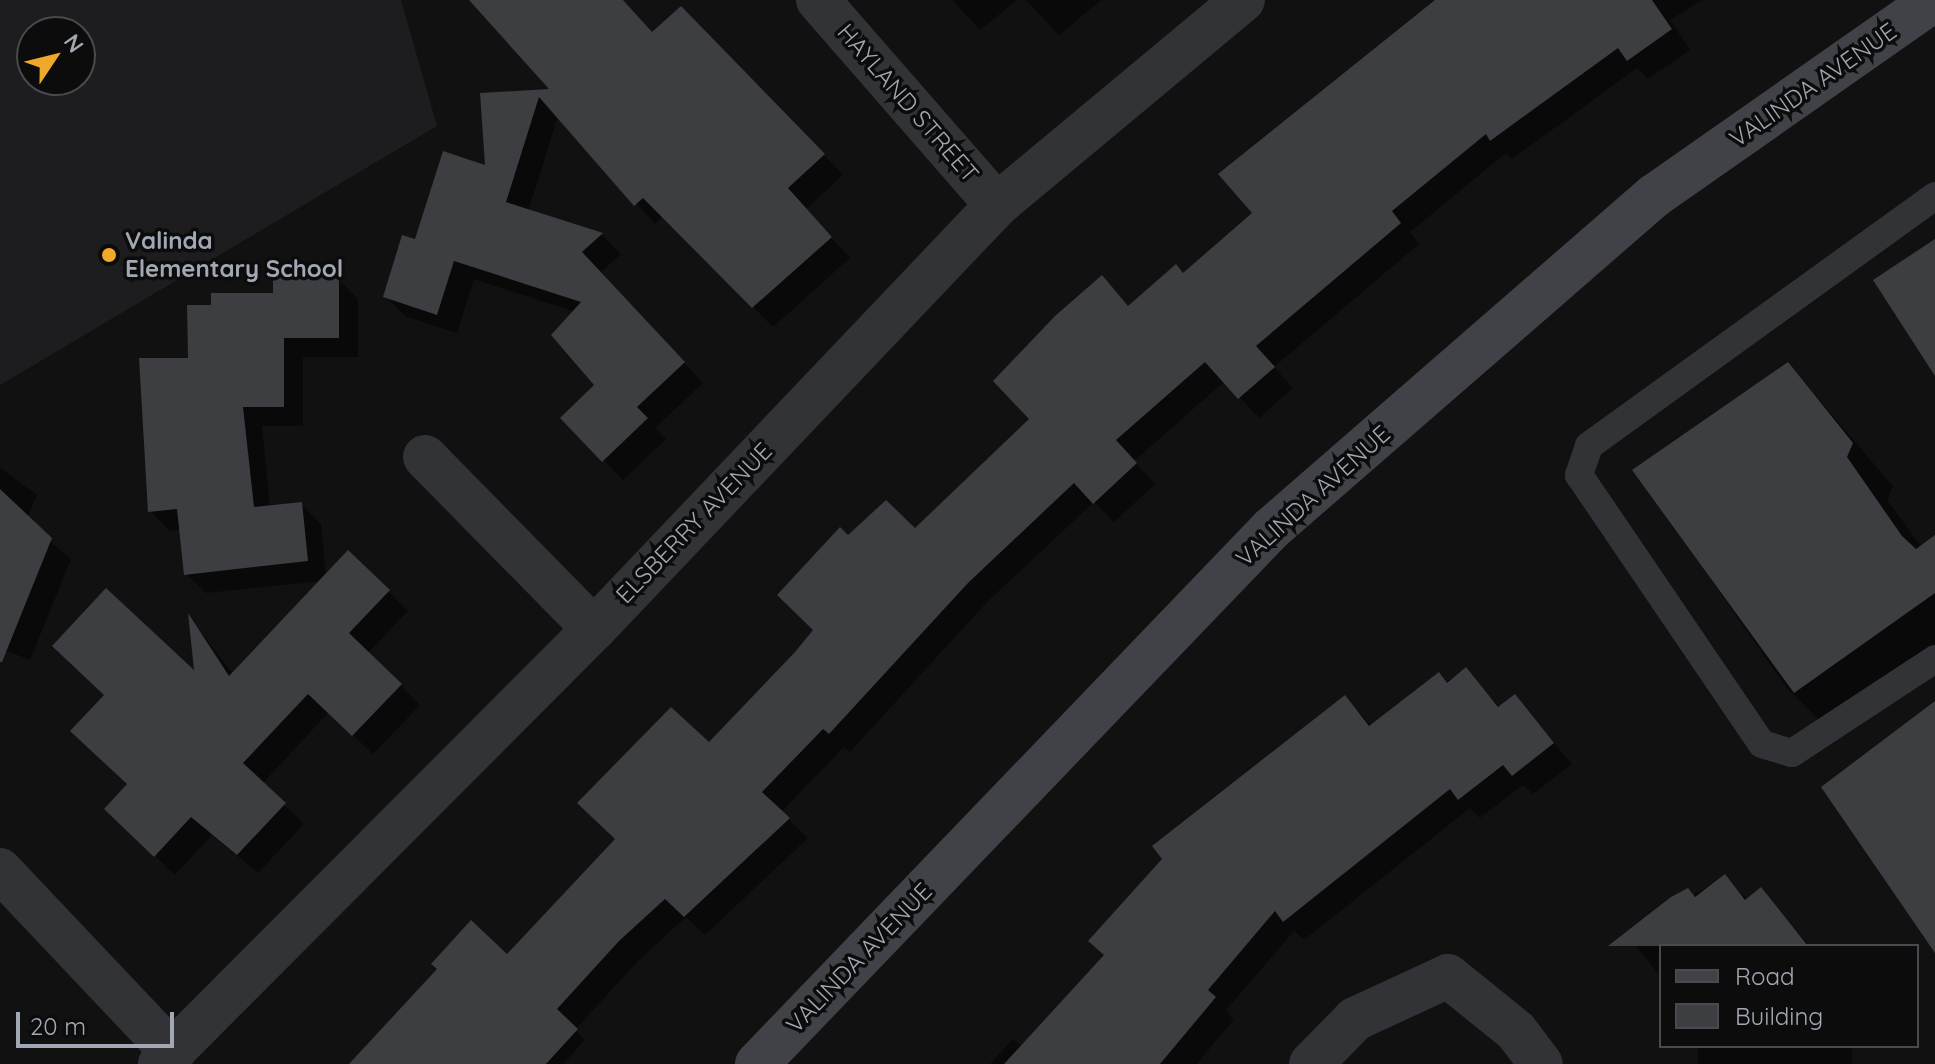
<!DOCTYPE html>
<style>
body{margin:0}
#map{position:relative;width:1935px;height:1064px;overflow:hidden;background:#111112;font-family:Quicksand,sans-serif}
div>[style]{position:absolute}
.built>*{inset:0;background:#1d1d1f}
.shadow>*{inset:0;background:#0007;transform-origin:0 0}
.building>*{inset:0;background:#3d3e42}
.service>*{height:28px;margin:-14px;padding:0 14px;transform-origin:14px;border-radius:14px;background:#323337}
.minor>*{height:44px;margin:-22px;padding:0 22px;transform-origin:22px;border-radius:22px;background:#323337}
.secondary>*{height:44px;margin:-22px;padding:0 22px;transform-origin:22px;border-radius:22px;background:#404247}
.dots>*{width:22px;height:22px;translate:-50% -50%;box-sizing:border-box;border:4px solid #0c0c0d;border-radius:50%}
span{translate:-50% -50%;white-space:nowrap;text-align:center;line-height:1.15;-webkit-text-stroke:7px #0c0c0d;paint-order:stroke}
.street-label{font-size:24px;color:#a2a8b3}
.poi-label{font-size:24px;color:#a2a8b3;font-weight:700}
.left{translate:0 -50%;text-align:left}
.legend{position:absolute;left:1659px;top:944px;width:260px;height:104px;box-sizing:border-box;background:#0c0c0d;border:2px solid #484a4f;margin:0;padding:10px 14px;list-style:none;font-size:24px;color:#a2a8b3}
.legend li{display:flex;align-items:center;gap:16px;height:40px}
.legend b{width:40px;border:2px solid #484a4f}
.north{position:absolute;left:16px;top:16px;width:80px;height:80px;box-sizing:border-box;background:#0c0c0d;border:2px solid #484a4f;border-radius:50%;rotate:55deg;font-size:22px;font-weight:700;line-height:32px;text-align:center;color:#a2a8b3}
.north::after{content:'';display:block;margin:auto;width:28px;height:36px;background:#f0a82b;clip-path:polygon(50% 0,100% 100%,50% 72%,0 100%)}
.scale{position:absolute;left:16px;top:1012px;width:158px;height:36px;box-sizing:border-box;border:4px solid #a2a8b3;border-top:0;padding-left:10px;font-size:24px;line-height:28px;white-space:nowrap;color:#a2a8b3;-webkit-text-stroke:6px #0c0c0d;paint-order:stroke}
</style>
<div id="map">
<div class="built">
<div style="clip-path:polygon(evenodd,0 0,401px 0,437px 126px,0 385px,0 0,32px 32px,80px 32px,80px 80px,32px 80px,32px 32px)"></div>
</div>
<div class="shadow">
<div style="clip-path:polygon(487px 0,623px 0,653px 34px,700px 28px,843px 175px,806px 209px,850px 258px,773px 327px,663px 216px,655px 224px,558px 116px,528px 212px,602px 235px,621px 254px,600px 273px,703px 383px,655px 428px,666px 439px,623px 480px,563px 418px,597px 385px,575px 312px,474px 279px,457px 333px,405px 316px,385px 296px,417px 242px,487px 168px,482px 95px,554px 90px)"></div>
<div style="clip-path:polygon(952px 0,1017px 0,980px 30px)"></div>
<div style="clip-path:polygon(1026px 0,1101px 0,1059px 35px)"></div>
<div style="clip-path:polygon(1438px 0,1702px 0,1670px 20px,1690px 50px,1648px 79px,1637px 68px,1512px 159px,1506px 153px,1410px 232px,1419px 244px,1274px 367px,1293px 388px,1259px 418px,1225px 381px,1134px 461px,1155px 484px,1114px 522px,1094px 502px,987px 602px,850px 752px,844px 747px,781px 812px,808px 838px,705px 935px,686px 917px,638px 961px,575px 1030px,585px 1040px,563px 1064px,351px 1064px,508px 957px,709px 745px,815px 630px,848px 537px,915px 531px,1032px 419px,1102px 278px,1129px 307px,1184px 275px,1255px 214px,1221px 174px)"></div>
<div style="clip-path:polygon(338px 279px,358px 299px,358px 357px,303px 357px,303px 426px,262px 426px,270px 507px,301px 504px,321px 524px,326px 576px,388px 591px,408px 611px,368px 653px,420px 705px,373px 754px,329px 712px,262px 784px,304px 824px,258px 873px,212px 835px,175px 875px,126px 828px,129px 785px,197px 676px,191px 619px,233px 674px,322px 581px,206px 593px,186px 574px,181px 529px,170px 531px,150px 511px,190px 360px,213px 307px)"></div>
<div style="clip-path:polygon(1788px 364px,1893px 486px,1887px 500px,1935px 565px,1935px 663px,1828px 729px,1786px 687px,1635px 470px)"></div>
<div style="clip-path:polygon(0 468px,37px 495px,26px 521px,71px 559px,30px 660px,0 648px)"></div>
<div style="clip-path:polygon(1466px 670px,1500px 708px,1515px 697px,1572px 764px,1533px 794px,1523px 785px,1480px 818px,1470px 808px,1304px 940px,1294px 931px,1226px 1010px,1234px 1019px,1197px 1064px,990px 1064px,1013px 1039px,1022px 1047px,1345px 698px,1372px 726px)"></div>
<div style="clip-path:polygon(1935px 703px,1935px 945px,1823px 786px)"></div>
<div style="clip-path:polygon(1725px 877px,1748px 900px,1761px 890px,1810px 946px,1661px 946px,1661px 977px,1626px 934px)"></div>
<div style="left:1698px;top:1046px;width:154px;height:20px"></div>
</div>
<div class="building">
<div style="clip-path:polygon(469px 0,623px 0,652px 32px,681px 6px,825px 154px,788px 188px,832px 237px,752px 308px,643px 198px,634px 206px,539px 97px,506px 202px,603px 233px,582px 252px,685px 362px,637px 407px,648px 418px,602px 462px,560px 418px,594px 385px,551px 335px,581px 302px,454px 261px,437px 315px,383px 297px,402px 235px,415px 239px,443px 151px,485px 165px,480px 93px,549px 89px)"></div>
<div style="clip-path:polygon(1435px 0,1652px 0,1672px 29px,1627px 61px,1618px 48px,1490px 141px,1486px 134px,1392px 211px,1401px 223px,1256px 346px,1275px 367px,1238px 399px,1205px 362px,1116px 440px,1137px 463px,1093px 504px,1074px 483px,968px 583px,829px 734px,823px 729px,762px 792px,790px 818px,684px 917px,665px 899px,619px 941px,557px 1009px,578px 1029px,546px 1064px,349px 1064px,437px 969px,431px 964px,471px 920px,507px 954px,615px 839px,577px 803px,671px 707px,709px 742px,795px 652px,813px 630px,777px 595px,840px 527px,848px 535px,886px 500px,915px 528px,1029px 419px,993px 381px,1055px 316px,1102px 275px,1128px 306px,1176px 264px,1183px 273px,1252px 213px,1218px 174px)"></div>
<div style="clip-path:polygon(1935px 239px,1935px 376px,1873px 280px)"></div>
<div style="clip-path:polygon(273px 277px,339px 277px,339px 338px,284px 338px,284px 407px,243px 407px,254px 507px,302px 502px,308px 561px,184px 575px,177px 509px,148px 512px,139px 358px,188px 358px,187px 305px,211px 305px,211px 293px,273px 293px)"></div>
<div style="clip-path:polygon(1788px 362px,1853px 443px,1847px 457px,1902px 536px,1916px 549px,1935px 535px,1935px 593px,1794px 693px,1632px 470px)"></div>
<div style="clip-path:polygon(0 489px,52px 538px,2px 662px,0 662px)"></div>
<div style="clip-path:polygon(348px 550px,390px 590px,349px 633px,402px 684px,352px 736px,308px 694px,243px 763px,286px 803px,237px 855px,191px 817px,154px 857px,104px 809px,127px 784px,70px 731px,104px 695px,52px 646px,106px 588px,194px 670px,188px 613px,229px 676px)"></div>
<div style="clip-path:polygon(1466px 667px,1498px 707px,1515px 694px,1554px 743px,1512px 776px,1503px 765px,1458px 800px,1450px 789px,1283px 922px,1275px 911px,1208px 990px,1216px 997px,1160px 1064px,1004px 1064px,1104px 955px,1088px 941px,1162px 859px,1152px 846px,1345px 695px,1369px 726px,1439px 672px,1447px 683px)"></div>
<div style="clip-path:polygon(1935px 701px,1935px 953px,1821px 787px)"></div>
<div style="clip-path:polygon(1725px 874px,1745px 900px,1761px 887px,1808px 946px,1608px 946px,1671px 897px,1688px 888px,1695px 897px)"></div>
</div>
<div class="service">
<div style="left:1935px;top:196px;width:427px;rotate:144.2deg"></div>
<div style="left:1589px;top:446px;width:31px;rotate:109deg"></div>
<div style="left:1579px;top:475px;width:325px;rotate:55.8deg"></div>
<div style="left:1762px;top:744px;width:31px;rotate:17deg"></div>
<div style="left:1792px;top:753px;width:171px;rotate:-33.3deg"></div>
</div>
<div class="minor">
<div style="left:818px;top:0;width:272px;rotate:48.9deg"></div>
<div style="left:425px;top:457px;width:241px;rotate:45.5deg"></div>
<div style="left:0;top:870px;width:252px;rotate:46.6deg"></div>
<div style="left:160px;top:1064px;width:614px;rotate:-45.07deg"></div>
<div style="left:594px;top:629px;width:585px;rotate:-46.45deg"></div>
<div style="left:997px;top:205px;width:320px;rotate:-39.8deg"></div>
<div style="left:1311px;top:1064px;width:63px;rotate:-45.6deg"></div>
<div style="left:1355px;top:1019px;width:102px;rotate:-24.8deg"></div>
<div style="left:1448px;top:976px;width:87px;rotate:39deg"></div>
<div style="left:1516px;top:1031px;width:41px;rotate:52.9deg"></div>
</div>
<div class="secondary">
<div style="left:757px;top:1064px;width:742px;rotate:-46.15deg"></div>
<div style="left:1271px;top:529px;width:508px;rotate:-41.01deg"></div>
<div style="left:1654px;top:196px;width:342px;rotate:-35deg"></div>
</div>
<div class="dots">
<div style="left:109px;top:255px;background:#f0a82b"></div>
</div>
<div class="street-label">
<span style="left:1813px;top:85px;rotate:-35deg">VALINDA AVENUE</span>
<span style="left:908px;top:103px;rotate:49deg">HAYLAND STREET</span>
<span style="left:1313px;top:496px;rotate:-42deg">VALINDA AVENUE</span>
<span style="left:694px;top:523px;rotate:-46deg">ELSBERRY AVENUE</span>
<span style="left:859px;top:958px;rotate:-46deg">VALINDA AVENUE</span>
</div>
<div class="poi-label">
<span class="left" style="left:125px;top:255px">Valinda<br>Elementary School</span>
</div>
<ul class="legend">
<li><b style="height:10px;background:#404247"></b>Road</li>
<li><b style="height:22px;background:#3d3e42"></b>Building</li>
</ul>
<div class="north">N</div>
<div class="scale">20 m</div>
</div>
